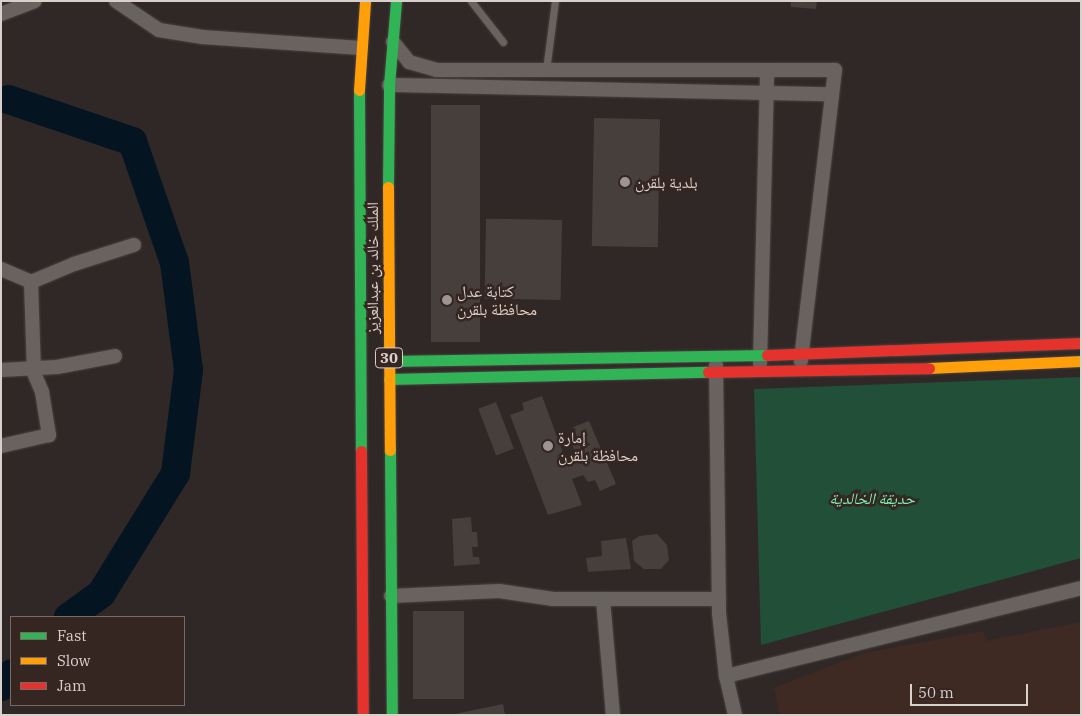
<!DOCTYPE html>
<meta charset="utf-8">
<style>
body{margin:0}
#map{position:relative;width:1082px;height:716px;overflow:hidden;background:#302826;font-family:"IBM Plex Serif","Noto Naskh Arabic",serif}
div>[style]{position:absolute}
.built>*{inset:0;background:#3e2a23}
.green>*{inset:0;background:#214f38}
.river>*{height:29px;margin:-14.5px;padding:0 14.5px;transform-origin:14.5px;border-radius:14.5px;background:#041420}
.building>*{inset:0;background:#463f3c;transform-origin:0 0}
.roads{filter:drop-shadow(0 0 1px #4a4341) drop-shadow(0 0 1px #4a4341)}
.lane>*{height:7px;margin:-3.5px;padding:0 3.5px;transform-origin:3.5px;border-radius:3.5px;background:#696360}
.street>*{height:14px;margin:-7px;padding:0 7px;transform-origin:7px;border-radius:7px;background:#696360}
.fast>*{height:11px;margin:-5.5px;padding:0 5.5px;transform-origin:5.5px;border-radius:5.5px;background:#30b455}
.slow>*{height:11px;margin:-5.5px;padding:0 5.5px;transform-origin:5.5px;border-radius:5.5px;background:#ff9f0a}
.jam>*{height:11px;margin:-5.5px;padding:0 5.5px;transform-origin:5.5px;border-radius:5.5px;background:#e5322d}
.dots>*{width:14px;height:14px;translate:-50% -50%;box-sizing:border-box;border:2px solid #352621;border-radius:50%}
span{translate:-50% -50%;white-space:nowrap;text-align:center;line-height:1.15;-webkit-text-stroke:5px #352621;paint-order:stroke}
.shield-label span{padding:1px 4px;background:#352621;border:1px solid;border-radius:4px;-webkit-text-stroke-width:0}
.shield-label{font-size:15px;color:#d9cfcb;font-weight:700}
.poi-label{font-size:16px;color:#d9cfcb}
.left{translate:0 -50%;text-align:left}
.street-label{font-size:16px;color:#d9cfcb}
.park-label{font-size:16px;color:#78efb3;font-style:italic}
.frame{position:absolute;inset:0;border:2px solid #d9cfcb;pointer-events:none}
.legend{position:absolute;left:10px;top:616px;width:175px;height:90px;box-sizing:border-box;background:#352621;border:1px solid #776a65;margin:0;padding:6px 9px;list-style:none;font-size:15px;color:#d9cfcb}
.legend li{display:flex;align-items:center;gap:10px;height:25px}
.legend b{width:25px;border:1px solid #776a65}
.scale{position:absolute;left:910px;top:684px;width:118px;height:22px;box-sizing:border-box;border:2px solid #d9cfcb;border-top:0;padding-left:6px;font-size:15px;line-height:18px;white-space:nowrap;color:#d9cfcb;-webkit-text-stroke:4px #352621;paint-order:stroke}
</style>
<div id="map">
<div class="built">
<div style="clip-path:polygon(1081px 622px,1081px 715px,780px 715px,774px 688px,864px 653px,983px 631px,986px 641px)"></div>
</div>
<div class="green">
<div style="clip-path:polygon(1081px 377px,1081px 558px,761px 645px,754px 389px)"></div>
</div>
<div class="river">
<div style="left:8px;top:99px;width:131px;rotate:18.7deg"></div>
<div style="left:132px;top:141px;width:128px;rotate:70.9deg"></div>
<div style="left:174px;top:262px;width:109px;rotate:82.6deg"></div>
<div style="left:188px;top:370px;width:104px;rotate:97.2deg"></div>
<div style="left:175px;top:473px;width:141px;rotate:121.7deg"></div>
<div style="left:101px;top:593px;width:41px;rotate:144deg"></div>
<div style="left:1px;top:686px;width:16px;rotate:-52deg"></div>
</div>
<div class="building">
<div style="clip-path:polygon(791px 1px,817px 1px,816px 9px,791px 7px)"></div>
<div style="left:431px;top:105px;width:49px;height:237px"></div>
<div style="left:594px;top:118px;width:66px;height:128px;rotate:1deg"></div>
<div style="left:562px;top:220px;width:80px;height:76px;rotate:91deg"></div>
<div style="clip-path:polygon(542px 396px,566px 461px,577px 457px,571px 442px,578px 440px,573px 427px,589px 421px,616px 484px,600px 491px,595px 480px,588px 482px,583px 475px,572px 479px,582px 505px,548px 515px,510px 415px,524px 410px,522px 403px)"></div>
<div style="left:496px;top:402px;width:50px;height:19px;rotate:69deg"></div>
<div style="clip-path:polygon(471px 517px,472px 532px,477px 532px,478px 547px,472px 547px,473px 557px,479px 557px,480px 564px,454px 566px,452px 519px)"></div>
<div style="clip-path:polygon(657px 534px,667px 545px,669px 560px,661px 569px,644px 569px,634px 561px,632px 541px,639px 536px)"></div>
<div style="clip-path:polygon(626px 538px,631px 569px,588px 572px,586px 558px,602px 556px,601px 541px)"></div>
<div style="left:413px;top:611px;width:51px;height:88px"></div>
<div style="clip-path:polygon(503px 704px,505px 715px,455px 715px,455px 714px)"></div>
</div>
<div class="roads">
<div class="lane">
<div style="left:471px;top:1px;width:52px;rotate:52deg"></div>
<div style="left:546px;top:70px;width:70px;rotate:-82.6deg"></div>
</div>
<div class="street">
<div style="left:116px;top:1px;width:52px;rotate:34deg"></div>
<div style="left:159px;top:30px;width:44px;rotate:9.2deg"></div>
<div style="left:202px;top:37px;width:159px;rotate:4deg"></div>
<div style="left:1px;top:14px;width:36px;rotate:-21deg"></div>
<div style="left:393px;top:42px;width:26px;rotate:51deg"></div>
<div style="left:409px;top:62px;width:29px;rotate:16deg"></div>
<div style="left:437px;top:70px;width:398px"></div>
<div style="left:835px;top:70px;width:293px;rotate:96.7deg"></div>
<div style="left:389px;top:85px;width:443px;rotate:1.2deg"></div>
<div style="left:1px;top:269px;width:33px;rotate:23deg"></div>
<div style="left:31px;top:282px;width:91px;rotate:88.1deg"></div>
<div style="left:34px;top:373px;width:21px;rotate:67deg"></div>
<div style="left:42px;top:392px;width:44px;rotate:80.8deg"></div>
<div style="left:49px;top:435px;width:49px;rotate:167.1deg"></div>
<div style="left:31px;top:282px;width:47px;rotate:-22.7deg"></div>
<div style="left:74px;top:264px;width:63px;rotate:-17.6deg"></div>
<div style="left:760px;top:363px;width:293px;rotate:-88.6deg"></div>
<div style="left:716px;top:365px;width:248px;rotate:89.3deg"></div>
<div style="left:719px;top:613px;width:63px;rotate:83.7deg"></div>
<div style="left:726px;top:676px;width:40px;rotate:77deg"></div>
<div style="left:1px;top:370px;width:56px;rotate:-3.1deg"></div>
<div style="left:57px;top:367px;width:59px;rotate:-10.7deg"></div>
<div style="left:391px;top:596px;width:108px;rotate:-2.7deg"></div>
<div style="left:499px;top:591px;width:55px;rotate:8.4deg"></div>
<div style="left:553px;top:599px;width:166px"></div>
<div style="left:603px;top:599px;width:116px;rotate:85.1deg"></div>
<div style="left:726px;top:676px;width:366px;rotate:-13.9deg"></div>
</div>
<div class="fast">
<div style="left:359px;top:90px;width:361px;rotate:89.7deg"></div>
<div style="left:388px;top:187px;width:102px;rotate:-89.4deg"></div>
<div style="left:389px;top:85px;width:84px;rotate:-85.2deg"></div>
<div style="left:389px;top:361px;width:378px;rotate:-0.9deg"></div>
<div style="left:389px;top:379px;width:319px;rotate:-1.3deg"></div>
<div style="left:390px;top:450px;width:265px;rotate:89.6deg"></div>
</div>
<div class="slow">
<div style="left:359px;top:90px;width:89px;rotate:-86.1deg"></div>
<div style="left:388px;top:187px;width:263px;rotate:89.6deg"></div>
<div style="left:929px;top:368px;width:152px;rotate:-2.6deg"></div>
</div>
<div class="jam">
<div style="left:767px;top:355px;width:314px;rotate:-2.2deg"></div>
<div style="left:708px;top:372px;width:221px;rotate:-1deg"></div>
<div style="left:361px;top:451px;width:264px;rotate:89.6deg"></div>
</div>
</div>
<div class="dots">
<div style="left:625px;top:182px;background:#9e9591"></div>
<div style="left:447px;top:300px;background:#9e9591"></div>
<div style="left:548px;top:446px;background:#9e9591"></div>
</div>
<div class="shield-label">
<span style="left:389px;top:358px">30</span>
</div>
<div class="poi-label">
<span class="left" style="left:635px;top:182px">بلدية بلقرن</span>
<span class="left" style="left:457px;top:300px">كتابة عدل<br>محافظة بلقرن</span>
<span class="left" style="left:558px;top:446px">إمارة<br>محافظة بلقرن</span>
</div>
<div class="street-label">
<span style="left:372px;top:268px;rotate:-90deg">الملك خالد بن عبدالعزيز</span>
</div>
<div class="park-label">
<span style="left:872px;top:498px">حديقة الخالدية</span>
</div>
<div class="frame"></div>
<ul class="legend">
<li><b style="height:6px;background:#30b455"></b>Fast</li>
<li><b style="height:6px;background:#ff9f0a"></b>Slow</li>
<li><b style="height:6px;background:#e5322d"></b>Jam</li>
</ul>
<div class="scale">50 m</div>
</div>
